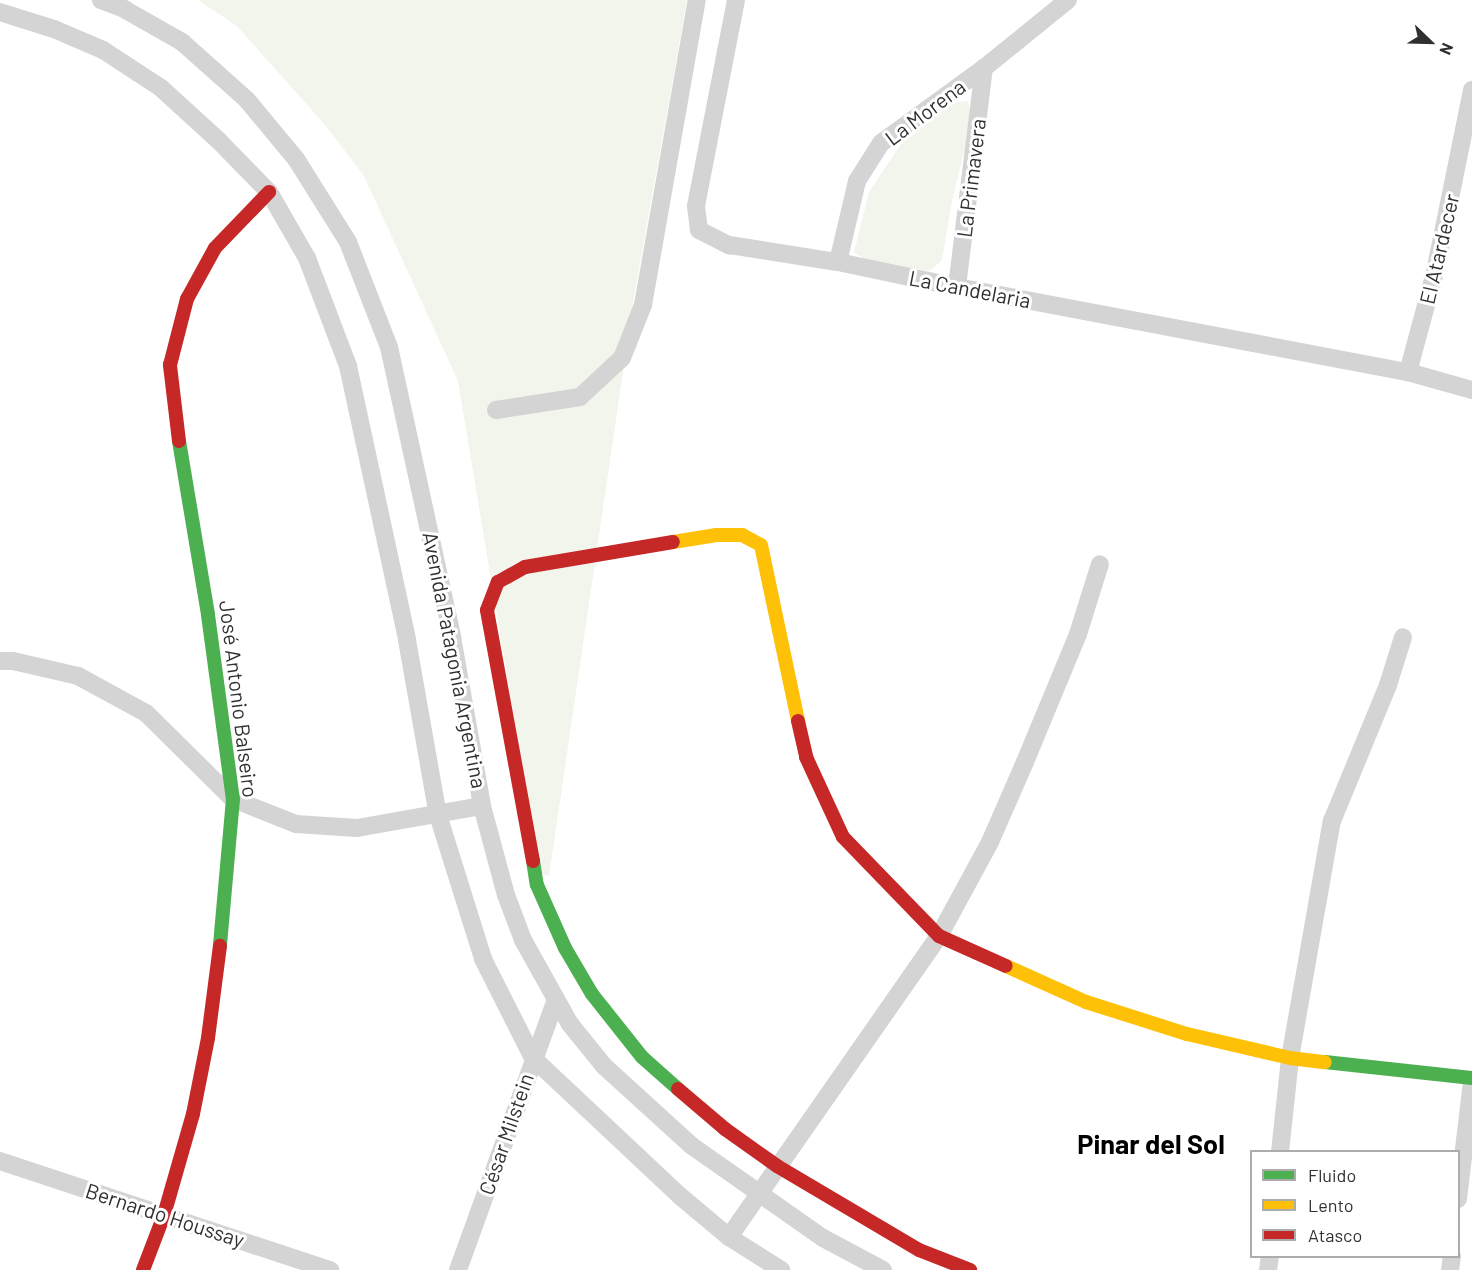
<!DOCTYPE html>
<meta charset="utf-8">
<style>
body{margin:0}
#map{position:relative;width:1472px;height:1270px;overflow:hidden;background:#fff;font-family:Barlow,sans-serif}
div>[style]{position:absolute}
.green>*{inset:0;background:#f2f5ec}
.street>*{height:18px;margin:-9px;padding:0 9px;transform-origin:9px;border-radius:9px;background:#d4d4d4}
.fast>*{height:14px;margin:-7px;padding:0 7px;transform-origin:7px;border-radius:7px;background:#4caf50}
.slow>*{height:14px;margin:-7px;padding:0 7px;transform-origin:7px;border-radius:7px;background:#ffc107}
.jam>*{height:14px;margin:-7px;padding:0 7px;transform-origin:7px;border-radius:7px;background:#c62828}
span{translate:-50% -50%;white-space:nowrap;text-align:center;line-height:1.15;-webkit-text-stroke:6px #fff;paint-order:stroke}
.street-label{font-size:21px;color:#303030}
.district-label{font-size:27px;color:#000;font-weight:700}
.legend{position:absolute;left:1250px;top:1150px;width:210px;height:108px;box-sizing:border-box;background:#fff;border:2px solid #acacac;margin:0;padding:8px 10px;list-style:none;font-size:18px;color:#303030}
.legend li{display:flex;align-items:center;gap:12px;height:30px}
.legend b{width:30px;border:2px solid #acacac}
.north{position:absolute;left:1400px;top:12px;width:60px;height:60px;-webkit-text-stroke:4px #fff;paint-order:stroke;rotate:113deg;font-size:16px;font-weight:700;line-height:24px;text-align:center;color:#303030}
.north::after{content:'';display:block;margin:auto;width:21px;height:27px;background:#303030;clip-path:polygon(50% 0,100% 100%,50% 72%,0 100%)}
</style>
<div id="map">
<div class="green">
<div style="clip-path:polygon(198px 0,687px 0,634px 297px,549px 876px,540px 874px,458px 381px,364px 176px,326px 126px,237px 26px)"></div>
<div style="clip-path:polygon(968px 101px,972px 119px,952px 201px,942px 260px,930px 271px,872px 264px,854px 252px,869px 192px,901px 144px,952px 103px)"></div>
</div>
<div class="street">
<div style="left:101px;top:0;width:25px;rotate:21deg"></div>
<div style="left:124px;top:9px;width:67px;rotate:29.6deg"></div>
<div style="left:182px;top:42px;width:87px;rotate:41.7deg"></div>
<div style="left:247px;top:100px;width:77px;rotate:50.3deg"></div>
<div style="left:296px;top:159px;width:98px;rotate:57.9deg"></div>
<div style="left:348px;top:242px;width:113px;rotate:68.7deg"></div>
<div style="left:389px;top:347px;width:297px;rotate:77.7deg"></div>
<div style="left:452px;top:637px;width:172px;rotate:79.9deg"></div>
<div style="left:482px;top:806px;width:92px;rotate:74.9deg"></div>
<div style="left:506px;top:895px;width:48px;rotate:69.3deg"></div>
<div style="left:523px;top:940px;width:96px;rotate:60.8deg"></div>
<div style="left:570px;top:1024px;width:54px;rotate:51deg"></div>
<div style="left:604px;top:1066px;width:119px;rotate:42.3deg"></div>
<div style="left:692px;top:1146px;width:160px;rotate:35.1deg"></div>
<div style="left:823px;top:1238px;width:68px;rotate:28.1deg"></div>
<div style="left:736px;top:0;width:210px;rotate:101deg"></div>
<div style="left:696px;top:206px;width:24px;rotate:83deg"></div>
<div style="left:699px;top:230px;width:34px;rotate:27deg"></div>
<div style="left:729px;top:245px;width:110px;rotate:8.9deg"></div>
<div style="left:838px;top:262px;width:122px;rotate:11.9deg"></div>
<div style="left:957px;top:287px;width:459px;rotate:10.7deg"></div>
<div style="left:1408px;top:372px;width:66px;rotate:15.7deg"></div>
<div style="left:0;top:12px;width:57px;rotate:17.5deg"></div>
<div style="left:54px;top:29px;width:53px;rotate:23.2deg"></div>
<div style="left:103px;top:50px;width:69px;rotate:33.2deg"></div>
<div style="left:161px;top:88px;width:79px;rotate:42.4deg"></div>
<div style="left:219px;top:141px;width:71px;rotate:45.6deg"></div>
<div style="left:269px;top:192px;width:76px;rotate:60.1deg"></div>
<div style="left:307px;top:258px;width:116px;rotate:69.2deg"></div>
<div style="left:348px;top:366px;width:280px;rotate:77.8deg"></div>
<div style="left:407px;top:640px;width:178px;rotate:80deg"></div>
<div style="left:438px;top:815px;width:151px;rotate:72.6deg"></div>
<div style="left:483px;top:959px;width:111px;rotate:63.2deg"></div>
<div style="left:533px;top:1058px;width:202px;rotate:43.2deg"></div>
<div style="left:680px;top:1196px;width:64px;rotate:39.9deg"></div>
<div style="left:729px;top:1237px;width:62px;rotate:32.4deg"></div>
<div style="left:838px;top:262px;width:83px;rotate:-76.8deg"></div>
<div style="left:857px;top:181px;width:45px;rotate:-57.7deg"></div>
<div style="left:881px;top:143px;width:127px;rotate:-36.1deg"></div>
<div style="left:984px;top:68px;width:108px;rotate:-39deg"></div>
<div style="left:957px;top:287px;width:221px;rotate:-83deg"></div>
<div style="left:1408px;top:372px;width:104px;rotate:-74.9deg"></div>
<div style="left:1435px;top:272px;width:186px;rotate:-78.5deg"></div>
<div style="left:496px;top:410px;width:85px;rotate:-8.8deg"></div>
<div style="left:580px;top:397px;width:57px;rotate:-42.9deg"></div>
<div style="left:622px;top:358px;width:57px;rotate:-68.4deg"></div>
<div style="left:643px;top:305px;width:310px;rotate:-80deg"></div>
<div style="left:0;top:661px;width:13px"></div>
<div style="left:13px;top:661px;width:67px;rotate:13deg"></div>
<div style="left:78px;top:676px;width:77px;rotate:28.6deg"></div>
<div style="left:146px;top:713px;width:122px;rotate:44.7deg"></div>
<div style="left:233px;top:799px;width:68px;rotate:21.6deg"></div>
<div style="left:296px;top:824px;width:61px;rotate:3.8deg"></div>
<div style="left:357px;top:828px;width:127px;rotate:-10deg"></div>
<div style="left:1280px;top:1152px;width:95px;rotate:-83.9deg"></div>
<div style="left:1290px;top:1058px;width:241px;rotate:-80deg"></div>
<div style="left:1332px;top:821px;width:147px;rotate:-67.6deg"></div>
<div style="left:1388px;top:685px;width:50px;rotate:-72.6deg"></div>
<div style="left:0;top:1161px;width:348px;rotate:18.3deg"></div>
<div style="left:1458px;top:1199px;width:118px;rotate:-83.2deg"></div>
<div style="left:729px;top:1237px;width:367px;rotate:-55.1deg"></div>
<div style="left:939px;top:936px;width:107px;rotate:-61.5deg"></div>
<div style="left:990px;top:842px;width:87px;rotate:-66.4deg"></div>
<div style="left:1025px;top:762px;width:139px;rotate:-67.5deg"></div>
<div style="left:1078px;top:634px;width:73px;rotate:-72.6deg"></div>
<div style="left:458px;top:1270px;width:288px;rotate:-70.1deg"></div>
<div style="left:1268px;top:1270px;width:14px;rotate:-82deg"></div>
<div style="left:1450px;top:1270px;width:14px;rotate:-82deg"></div>
</div>
<div class="fast">
<div style="left:179px;top:441px;width:176px;rotate:80.5deg"></div>
<div style="left:208px;top:615px;width:186px;rotate:82.3deg"></div>
<div style="left:233px;top:799px;width:148px;rotate:95.1deg"></div>
<div style="left:533px;top:861px;width:24px;rotate:81deg"></div>
<div style="left:537px;top:885px;width:69px;rotate:66deg"></div>
<div style="left:565px;top:948px;width:53px;rotate:59.6deg"></div>
<div style="left:592px;top:994px;width:80px;rotate:51.6deg"></div>
<div style="left:642px;top:1057px;width:48px;rotate:41.6deg"></div>
<div style="left:1325px;top:1062px;width:148px;rotate:6.2deg"></div>
</div>
<div class="slow">
<div style="left:673px;top:542px;width:44px;rotate:-9.2deg"></div>
<div style="left:716px;top:535px;width:26px"></div>
<div style="left:742px;top:535px;width:21px;rotate:28deg"></div>
<div style="left:761px;top:545px;width:180px;rotate:78.1deg"></div>
<div style="left:1006px;top:966px;width:88px;rotate:24.2deg"></div>
<div style="left:1086px;top:1002px;width:106px;rotate:17.6deg"></div>
<div style="left:1187px;top:1034px;width:106px;rotate:13.1deg"></div>
<div style="left:1290px;top:1058px;width:35px;rotate:7deg"></div>
</div>
<div class="jam">
<div style="left:179px;top:441px;width:77px;rotate:-96.8deg"></div>
<div style="left:170px;top:365px;width:68px;rotate:-75.6deg"></div>
<div style="left:187px;top:299px;width:58px;rotate:-61.2deg"></div>
<div style="left:215px;top:248px;width:78px;rotate:-46deg"></div>
<div style="left:798px;top:721px;width:37px;rotate:77deg"></div>
<div style="left:806px;top:757px;width:88px;rotate:65.2deg"></div>
<div style="left:843px;top:837px;width:138px;rotate:45.9deg"></div>
<div style="left:939px;top:936px;width:73px;rotate:24.1deg"></div>
<div style="left:533px;top:861px;width:255px;rotate:-100.4deg"></div>
<div style="left:487px;top:610px;width:30px;rotate:-69deg"></div>
<div style="left:498px;top:582px;width:31px;rotate:-29deg"></div>
<div style="left:525px;top:567px;width:150px;rotate:-9.6deg"></div>
<div style="left:678px;top:1089px;width:62px;rotate:40.4deg"></div>
<div style="left:725px;top:1129px;width:64px;rotate:35.4deg"></div>
<div style="left:777px;top:1166px;width:165px;rotate:30.6deg"></div>
<div style="left:919px;top:1250px;width:55px;rotate:21.4deg"></div>
<div style="left:143px;top:1270px;width:59px;rotate:-69.1deg"></div>
<div style="left:164px;top:1215px;width:105px;rotate:-74deg"></div>
<div style="left:193px;top:1114px;width:77px;rotate:-78.8deg"></div>
<div style="left:208px;top:1038px;width:93px;rotate:-82.6deg"></div>
</div>
<div class="street-label">
<span style="left:925px;top:112px;rotate:-37deg">La Morena</span>
<span style="left:971px;top:178px;rotate:-83deg">La Primavera</span>
<span style="left:1439px;top:249px;rotate:-77deg">El Atardecer</span>
<span style="left:970px;top:289px;rotate:11deg">La Candelaria</span>
<span style="left:455px;top:660px;rotate:79deg">Avenida Patagonia Argentina</span>
<span style="left:239px;top:699px;rotate:83deg">José Antonio Balseiro</span>
<span style="left:506px;top:1134px;rotate:-71deg">César Milstein</span>
<span style="left:165px;top:1215px;rotate:18deg">Bernardo Houssay</span>
</div>
<div class="district-label">
<span style="left:1151px;top:1144px">Pinar del Sol</span>
</div>
<ul class="legend">
<li><b style="height:8px;background:#4caf50"></b>Fluido</li>
<li><b style="height:8px;background:#ffc107"></b>Lento</li>
<li><b style="height:8px;background:#c62828"></b>Atasco</li>
</ul>
<div class="north">N</div>
</div>
